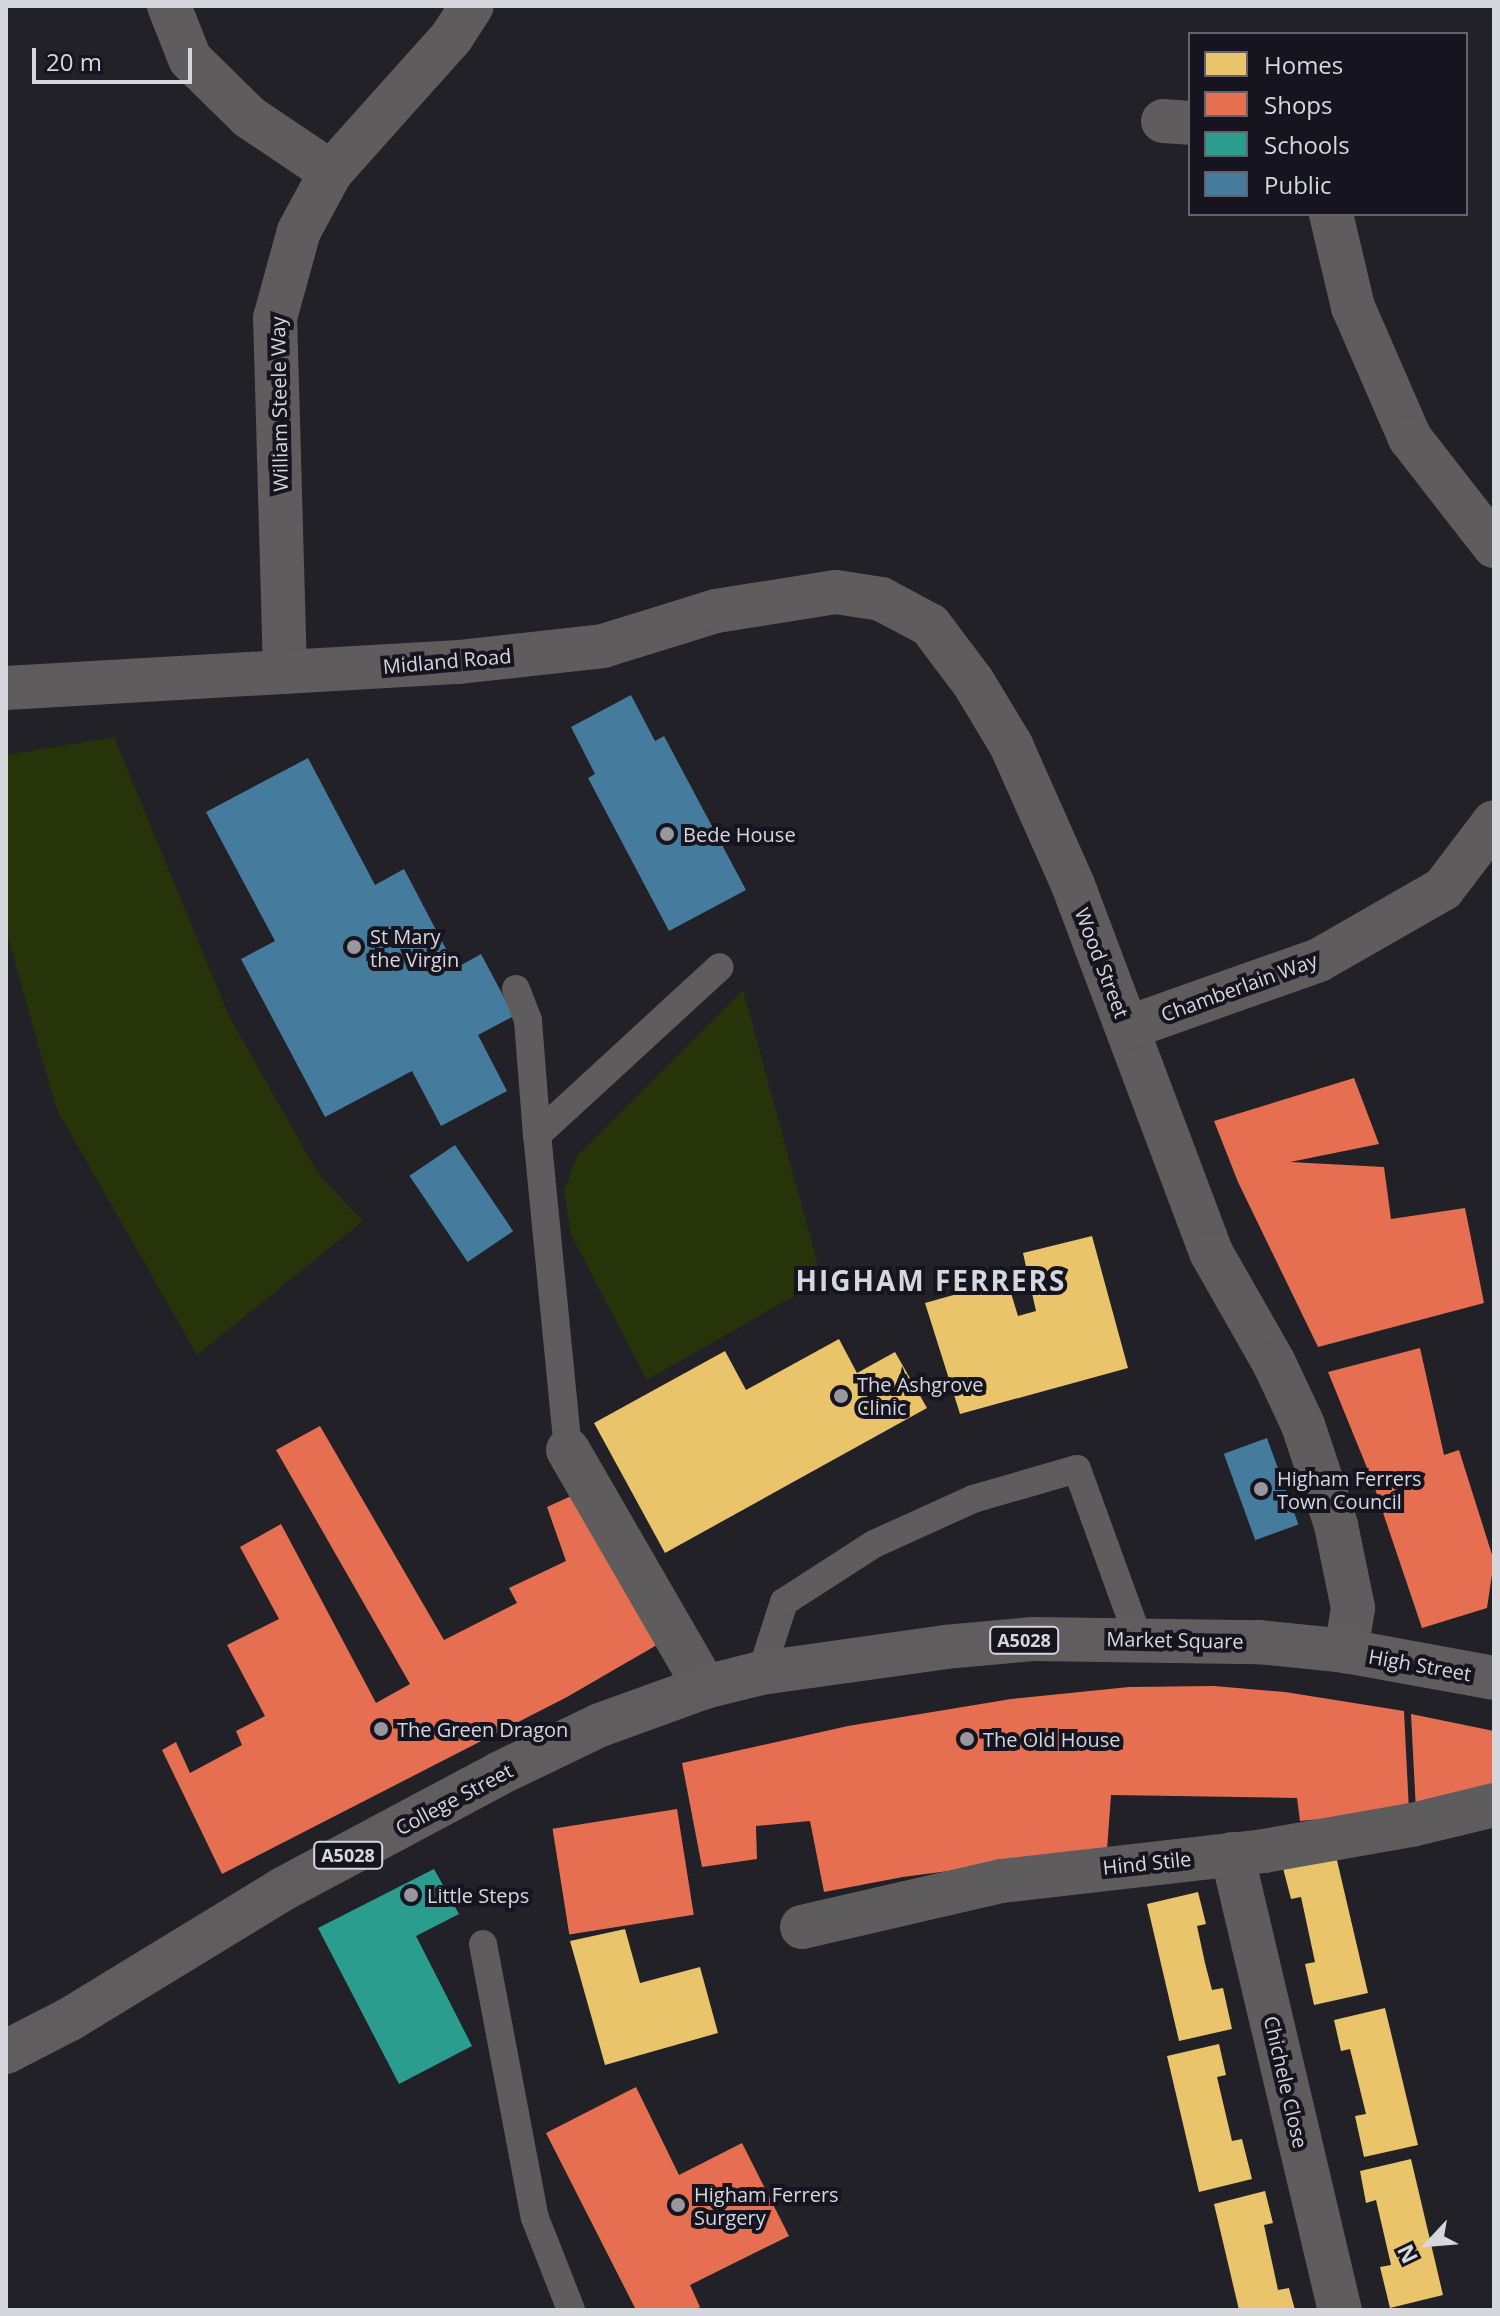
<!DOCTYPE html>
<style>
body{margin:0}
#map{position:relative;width:1500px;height:2316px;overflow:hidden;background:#212127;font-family:"Open Sans",sans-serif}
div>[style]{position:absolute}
.green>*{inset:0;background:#27340a}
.homes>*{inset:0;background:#e9c46a}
.shops>*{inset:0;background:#e76f51;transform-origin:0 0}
.schools>*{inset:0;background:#2a9d8f}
.public>*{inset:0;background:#457b9d;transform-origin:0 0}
.lane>*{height:28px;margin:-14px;padding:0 14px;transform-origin:14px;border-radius:14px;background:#5e5c5d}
.street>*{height:44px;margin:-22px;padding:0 22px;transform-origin:22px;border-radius:22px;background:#5e5c5d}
.primary>*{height:44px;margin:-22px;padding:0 22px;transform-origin:22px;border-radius:22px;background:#605d5e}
.dots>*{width:22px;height:22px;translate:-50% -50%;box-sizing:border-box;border:4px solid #16151f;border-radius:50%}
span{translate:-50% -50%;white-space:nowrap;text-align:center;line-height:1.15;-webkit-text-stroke:8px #16151f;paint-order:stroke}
.shield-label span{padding:2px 6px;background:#16151f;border:2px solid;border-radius:6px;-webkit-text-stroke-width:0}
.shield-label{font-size:18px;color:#d6d6dd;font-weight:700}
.street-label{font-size:20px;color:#d6d6dd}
.poi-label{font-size:20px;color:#d6d6dd}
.left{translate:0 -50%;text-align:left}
.district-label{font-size:28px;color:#d6d6dd;font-weight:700;letter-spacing:2px}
.frame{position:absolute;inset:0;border:8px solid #d6d6dd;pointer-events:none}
.legend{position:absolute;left:1188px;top:32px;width:280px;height:184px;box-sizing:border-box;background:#16151f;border:2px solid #63626b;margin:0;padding:10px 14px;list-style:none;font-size:24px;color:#d6d6dd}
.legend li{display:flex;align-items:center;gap:16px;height:40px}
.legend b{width:40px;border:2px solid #63626b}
.north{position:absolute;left:1388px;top:2204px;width:80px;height:80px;-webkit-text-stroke:6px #16151f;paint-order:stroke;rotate:244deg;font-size:22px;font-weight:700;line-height:32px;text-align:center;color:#d6d6dd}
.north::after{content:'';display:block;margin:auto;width:28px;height:36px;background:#d6d6dd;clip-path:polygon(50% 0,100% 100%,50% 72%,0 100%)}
.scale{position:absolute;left:32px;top:48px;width:160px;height:36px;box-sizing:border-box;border:4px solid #d6d6dd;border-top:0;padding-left:10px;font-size:24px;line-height:28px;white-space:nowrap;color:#d6d6dd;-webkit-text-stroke:6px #16151f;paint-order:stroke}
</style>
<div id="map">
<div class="green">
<div style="clip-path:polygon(114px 737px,229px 1016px,319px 1175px,363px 1221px,197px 1355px,56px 1108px,6px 930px,6px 755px)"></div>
<div style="clip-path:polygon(743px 990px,822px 1280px,647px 1380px,571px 1235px,564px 1191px,577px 1156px)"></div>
</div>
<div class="homes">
<div style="clip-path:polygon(1092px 1236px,1128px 1368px,960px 1414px,925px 1303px,1007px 1280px,1018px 1316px,1036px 1311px,1023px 1253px)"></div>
<div style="clip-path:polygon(839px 1339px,857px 1373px,895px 1352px,927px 1408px,665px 1553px,594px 1423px,725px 1351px,746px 1390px)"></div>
<div style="clip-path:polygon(1336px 1856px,1368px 1993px,1314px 2005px,1305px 1964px,1315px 1962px,1301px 1897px,1291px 1899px,1283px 1868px)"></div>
<div style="clip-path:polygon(1198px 1892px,1206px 1924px,1197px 1926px,1205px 1963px,1212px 1990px,1223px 1988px,1232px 2029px,1179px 2041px,1147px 1904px)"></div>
<div style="clip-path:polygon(625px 1929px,640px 1983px,700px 1967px,718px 2033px,605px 2065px,570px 1941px)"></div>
<div style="clip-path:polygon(1385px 2008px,1418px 2145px,1364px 2157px,1355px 2116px,1366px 2114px,1350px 2049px,1341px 2051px,1334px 2020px)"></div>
<div style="clip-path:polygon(1219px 2044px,1226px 2075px,1217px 2077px,1232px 2141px,1242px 2139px,1252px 2179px,1199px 2192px,1167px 2056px)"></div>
<div style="clip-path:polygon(1411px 2159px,1443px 2295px,1390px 2308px,1380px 2267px,1391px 2265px,1376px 2200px,1366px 2203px,1360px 2171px)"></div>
<div style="clip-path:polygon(1265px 2191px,1273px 2223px,1264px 2225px,1278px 2290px,1289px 2288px,1295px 2310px,1239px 2310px,1214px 2204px)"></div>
</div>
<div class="shops">
<div style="clip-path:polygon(1354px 1078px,1379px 1144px,1290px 1162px,1384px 1167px,1391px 1219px,1465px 1208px,1484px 1303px,1318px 1347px,1238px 1182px,1214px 1121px)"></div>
<div style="clip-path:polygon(1420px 1348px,1444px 1455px,1459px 1450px,1494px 1561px,1487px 1608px,1422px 1628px,1372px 1480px,1328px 1372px)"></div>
<div style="clip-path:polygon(320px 1426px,444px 1640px,517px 1603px,509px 1588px,566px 1561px,547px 1507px,580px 1492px,662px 1642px,567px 1697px,222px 1874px,162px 1750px,176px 1742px,190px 1773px,242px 1745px,236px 1731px,265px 1716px,227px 1645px,279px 1619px,240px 1547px,281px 1524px,376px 1703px,410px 1684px,276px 1450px)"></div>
<div style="clip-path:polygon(1214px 1686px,1285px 1692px,1404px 1711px,1409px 1811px,1300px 1821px,1297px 1798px,1111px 1795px,1107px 1850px,903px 1877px,824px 1892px,810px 1821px,756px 1826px,757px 1859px,702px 1867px,682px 1763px,848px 1726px,1011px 1699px,1129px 1687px)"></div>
<div style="clip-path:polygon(1411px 1714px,1494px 1731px,1494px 1795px,1416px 1811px)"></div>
<div style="left:677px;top:1809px;width:107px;height:126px;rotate:81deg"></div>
<div style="clip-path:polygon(636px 2087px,679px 2175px,742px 2143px,789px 2236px,690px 2285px,700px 2307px,694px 2310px,636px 2310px,546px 2133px)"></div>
</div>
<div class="schools">
<div style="clip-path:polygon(434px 1869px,459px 1914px,416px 1936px,472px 2046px,399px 2084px,318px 1928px)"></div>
</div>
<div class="public">
<div style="clip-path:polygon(631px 695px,655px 741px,664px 736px,746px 890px,669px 931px,588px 778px,595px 774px,571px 727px)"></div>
<div style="clip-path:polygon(308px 758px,375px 885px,404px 869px,456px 968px,481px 954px,514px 1016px,478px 1035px,507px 1091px,441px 1126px,412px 1071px,325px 1117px,241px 959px,275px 941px,206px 812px)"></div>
<div style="left:455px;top:1145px;width:104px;height:55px;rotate:56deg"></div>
<div style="left:1267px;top:1438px;width:92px;height:46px;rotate:70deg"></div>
</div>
<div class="lane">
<div style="left:516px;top:989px;width:34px;rotate:69deg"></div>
<div style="left:528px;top:1021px;width:114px;rotate:85.5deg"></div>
<div style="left:568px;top:1450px;width:317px;rotate:-95.6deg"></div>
<div style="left:537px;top:1135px;width:248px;rotate:-42.6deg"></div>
<div style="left:761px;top:1673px;width:75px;rotate:-72.1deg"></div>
<div style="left:784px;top:1602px;width:107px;rotate:-32.8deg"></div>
<div style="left:874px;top:1544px;width:109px;rotate:-24.4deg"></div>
<div style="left:973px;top:1499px;width:108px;rotate:-16.1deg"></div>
<div style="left:1077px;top:1469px;width:182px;rotate:70.1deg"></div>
<div style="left:483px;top:1944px;width:279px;rotate:79.3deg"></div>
<div style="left:535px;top:2218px;width:99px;rotate:68.6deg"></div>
</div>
<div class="street">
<div style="left:169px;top:6px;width:57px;rotate:68.4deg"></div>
<div style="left:190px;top:59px;width:83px;rotate:44.5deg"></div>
<div style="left:249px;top:117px;width:99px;rotate:33.9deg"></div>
<div style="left:1163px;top:121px;width:27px;rotate:4deg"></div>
<div style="left:1331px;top:214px;width:96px;rotate:76.7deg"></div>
<div style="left:1353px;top:307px;width:143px;rotate:66.5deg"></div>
<div style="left:1410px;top:438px;width:137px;rotate:52.1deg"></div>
<div style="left:285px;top:672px;width:354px;rotate:-91.6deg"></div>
<div style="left:275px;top:318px;width:90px;rotate:-74.6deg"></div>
<div style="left:299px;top:231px;width:67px;rotate:-61.5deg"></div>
<div style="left:331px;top:172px;width:180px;rotate:-48.2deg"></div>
<div style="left:451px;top:38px;width:38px;rotate:-57deg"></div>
<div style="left:6px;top:688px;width:454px;rotate:-3.3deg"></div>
<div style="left:459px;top:662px;width:145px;rotate:-6.3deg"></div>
<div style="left:603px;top:646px;width:118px;rotate:-17.2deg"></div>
<div style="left:716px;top:611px;width:121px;rotate:-9deg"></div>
<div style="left:836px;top:592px;width:46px;rotate:8.8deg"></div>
<div style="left:881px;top:599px;width:55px;rotate:28deg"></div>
<div style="left:930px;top:625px;width:71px;rotate:53deg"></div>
<div style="left:973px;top:682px;width:74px;rotate:58.9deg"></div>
<div style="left:1011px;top:745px;width:153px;rotate:66.1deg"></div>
<div style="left:1073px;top:885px;width:394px;rotate:69.4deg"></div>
<div style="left:1212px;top:1254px;width:125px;rotate:60.4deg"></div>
<div style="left:1274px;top:1363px;width:68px;rotate:64.9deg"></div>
<div style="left:1303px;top:1425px;width:105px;rotate:71.7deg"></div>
<div style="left:1336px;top:1525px;width:85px;rotate:78.4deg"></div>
<div style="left:1353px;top:1608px;width:44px;rotate:99.2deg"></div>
<div style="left:1127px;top:1028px;width:204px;rotate:-19.5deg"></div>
<div style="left:1319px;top:960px;width:143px;rotate:-29.8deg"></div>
<div style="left:1443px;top:889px;width:84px;rotate:-52.7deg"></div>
<div style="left:568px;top:1450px;width:274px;rotate:60deg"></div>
<div style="left:1232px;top:1854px;width:469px;rotate:76.7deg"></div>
<div style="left:802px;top:1927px;width:204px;rotate:-13deg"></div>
<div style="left:1001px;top:1881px;width:265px;rotate:-6.5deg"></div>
<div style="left:1264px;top:1851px;width:150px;rotate:-10deg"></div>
<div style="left:1412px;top:1825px;width:84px;rotate:-13.7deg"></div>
</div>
<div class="primary">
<div style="left:6px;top:2052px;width:72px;rotate:-27.3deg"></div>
<div style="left:70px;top:2019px;width:250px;rotate:-31.4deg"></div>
<div style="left:283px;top:1889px;width:244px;rotate:-28.1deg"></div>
<div style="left:498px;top:1774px;width:113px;rotate:-25.7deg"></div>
<div style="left:600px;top:1725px;width:112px;rotate:-19.9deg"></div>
<div style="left:705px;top:1687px;width:58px;rotate:-14deg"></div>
<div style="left:761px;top:1673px;width:186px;rotate:-8deg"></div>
<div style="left:945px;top:1647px;width:88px;rotate:-5.2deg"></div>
<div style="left:1033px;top:1639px;width:225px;rotate:0.8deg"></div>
<div style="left:1258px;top:1642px;width:88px;rotate:5.8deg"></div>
<div style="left:1346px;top:1651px;width:150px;rotate:10.3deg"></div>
</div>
<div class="dots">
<div style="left:667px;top:834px;background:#97979d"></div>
<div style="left:354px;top:947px;background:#97979d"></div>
<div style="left:841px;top:1396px;background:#97979d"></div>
<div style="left:1261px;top:1489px;background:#97979d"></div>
<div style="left:381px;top:1729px;background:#97979d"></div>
<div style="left:967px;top:1739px;background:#97979d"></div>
<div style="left:411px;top:1895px;background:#97979d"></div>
<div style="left:678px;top:2205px;background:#97979d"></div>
</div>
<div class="shield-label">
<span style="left:1024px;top:1640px">A5028</span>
<span style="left:348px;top:1855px">A5028</span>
</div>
<div class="street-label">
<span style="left:279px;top:404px;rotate:-91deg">William Steele Way</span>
<span style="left:447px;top:661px;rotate:-5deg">Midland Road</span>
<span style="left:1102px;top:963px;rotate:69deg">Wood Street</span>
<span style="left:1239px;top:987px;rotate:-20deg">Chamberlain Way</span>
<span style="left:1175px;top:1640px;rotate:1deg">Market Square</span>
<span style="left:1420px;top:1665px;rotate:10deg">High Street</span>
<span style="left:454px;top:1799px;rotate:-28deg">College Street</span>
<span style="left:1147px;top:1863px;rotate:-6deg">Hind Stile</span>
<span style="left:1286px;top:2082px;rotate:77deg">Chichele Close</span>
</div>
<div class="poi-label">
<span class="left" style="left:683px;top:834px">Bede House</span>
<span class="left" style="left:370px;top:948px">St Mary<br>the Virgin</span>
<span class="left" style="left:857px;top:1396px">The Ashgrove<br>Clinic</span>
<span class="left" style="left:1277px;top:1490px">Higham Ferrers<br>Town Council</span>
<span class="left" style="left:397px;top:1729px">The Green Dragon</span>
<span class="left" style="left:983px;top:1739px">The Old House</span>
<span class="left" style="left:427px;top:1895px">Little Steps</span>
<span class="left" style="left:694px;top:2206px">Higham Ferrers<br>Surgery</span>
</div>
<div class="district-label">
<span style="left:931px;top:1280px">HIGHAM FERRERS</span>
</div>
<div class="frame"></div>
<ul class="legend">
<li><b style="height:22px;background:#e9c46a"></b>Homes</li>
<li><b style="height:22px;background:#e76f51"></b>Shops</li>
<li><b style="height:22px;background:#2a9d8f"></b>Schools</li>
<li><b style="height:22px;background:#457b9d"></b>Public</li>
</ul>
<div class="north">N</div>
<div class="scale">20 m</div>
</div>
